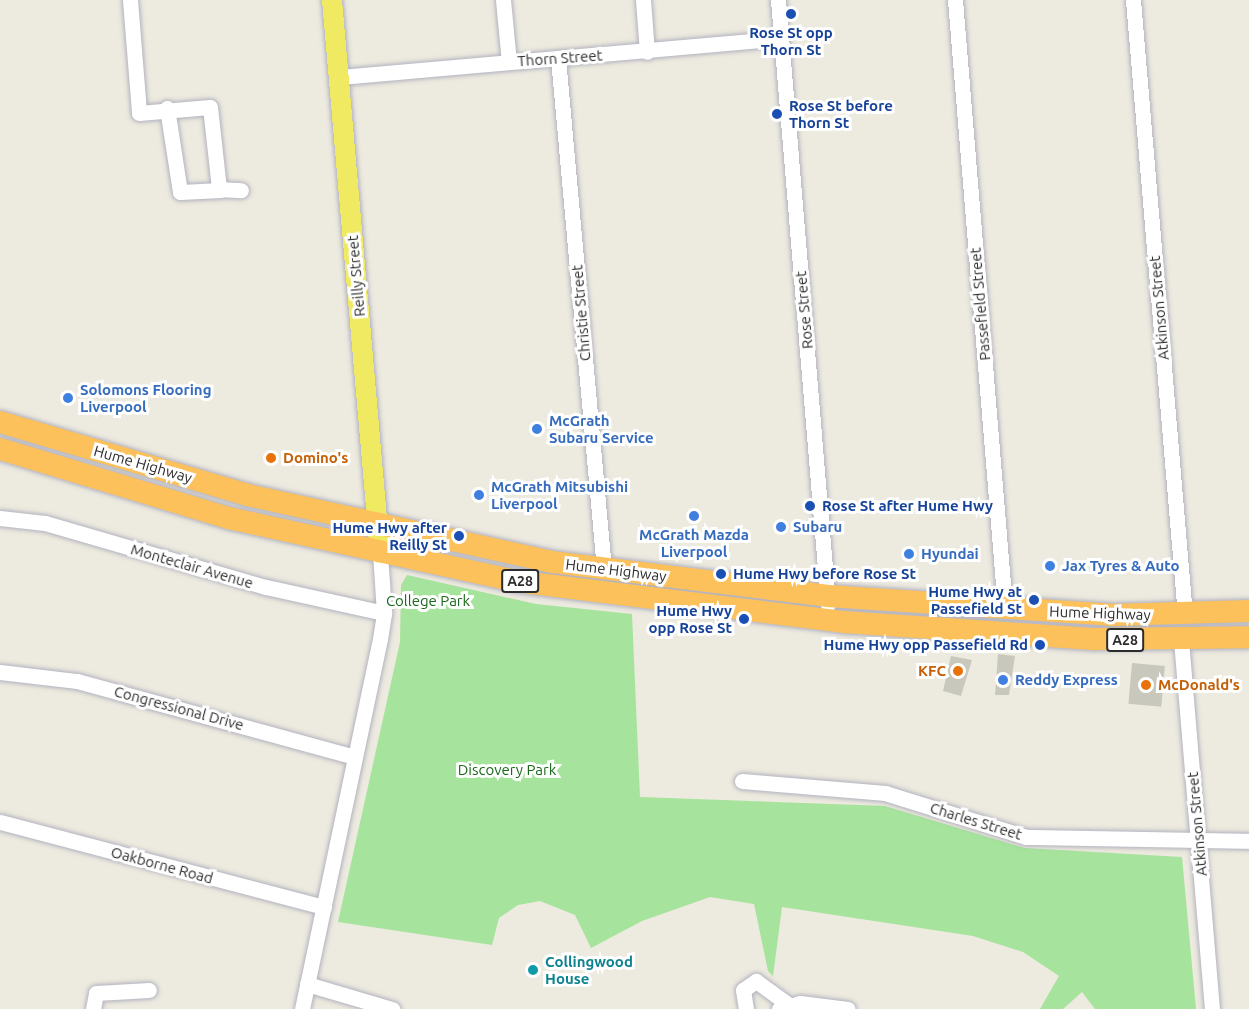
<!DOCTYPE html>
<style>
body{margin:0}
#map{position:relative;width:1249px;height:1009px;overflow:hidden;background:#edeadf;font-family:Ubuntu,sans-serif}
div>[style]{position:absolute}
.green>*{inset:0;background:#a6e39c}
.building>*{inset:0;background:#c9c8bd;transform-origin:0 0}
.roads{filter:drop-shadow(0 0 2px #b2b2bf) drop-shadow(0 0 2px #b2b2bf)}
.minor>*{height:15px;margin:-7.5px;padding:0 7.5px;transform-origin:7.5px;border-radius:7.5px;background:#fff}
.major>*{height:20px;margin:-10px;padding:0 10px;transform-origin:10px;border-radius:10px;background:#efea62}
.highway>*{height:22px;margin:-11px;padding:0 11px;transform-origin:11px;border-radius:11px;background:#fcc15b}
.dots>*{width:16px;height:16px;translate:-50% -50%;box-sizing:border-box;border:3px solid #fff;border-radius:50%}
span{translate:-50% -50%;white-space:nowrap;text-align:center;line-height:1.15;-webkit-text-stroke:6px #fff;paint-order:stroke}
.shield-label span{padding:2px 4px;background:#fff;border:2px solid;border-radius:4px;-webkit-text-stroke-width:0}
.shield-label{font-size:14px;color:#2c2c2c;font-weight:700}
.transit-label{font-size:15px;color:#164399;font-weight:700}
.left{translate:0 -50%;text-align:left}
.right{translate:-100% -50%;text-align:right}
.street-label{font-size:15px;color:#2c2c2c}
.shop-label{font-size:15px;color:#366cbe;font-weight:700}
.food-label{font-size:15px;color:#c56008;font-weight:700}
.park-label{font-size:15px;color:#1c691c}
.culture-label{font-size:15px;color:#0d838f;font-weight:700}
</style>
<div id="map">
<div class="green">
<div style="clip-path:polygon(407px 575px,536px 604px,632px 614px,640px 797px,885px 806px,1025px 848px,1182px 857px,1196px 1009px,1095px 1009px,1082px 992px,1063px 1009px,1040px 1009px,1059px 976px,1023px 952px,973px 936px,782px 907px,773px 976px,768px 971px,754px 904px,710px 897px,642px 921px,591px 948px,575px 915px,540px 901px,518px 905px,499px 918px,492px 945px,338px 922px,400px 642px,401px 585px)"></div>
</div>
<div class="building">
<div style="clip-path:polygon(998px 654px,1015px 656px,1009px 695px,995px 695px)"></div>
<div style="clip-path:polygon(951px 656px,972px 660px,961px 696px,943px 691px)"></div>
<div style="left:1132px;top:663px;width:33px;height:41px;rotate:5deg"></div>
</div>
<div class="roads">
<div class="minor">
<div style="left:130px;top:0;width:113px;rotate:85.4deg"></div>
<div style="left:139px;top:113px;width:71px;rotate:-4.8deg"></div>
<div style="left:210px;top:107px;width:82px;rotate:83.7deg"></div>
<div style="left:219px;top:189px;width:22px;rotate:3deg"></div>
<div style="left:503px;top:0;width:62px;rotate:84.5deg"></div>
<div style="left:643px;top:0;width:52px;rotate:85.6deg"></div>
<div style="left:778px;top:0;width:606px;rotate:85.27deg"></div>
<div style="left:955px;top:0;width:610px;rotate:85.3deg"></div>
<div style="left:1133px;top:0;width:617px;rotate:85.17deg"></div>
<div style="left:558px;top:58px;width:513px;rotate:84.86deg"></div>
<div style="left:339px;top:77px;width:444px;rotate:-5deg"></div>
<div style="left:167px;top:108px;width:85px;rotate:81.2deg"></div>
<div style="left:180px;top:192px;width:41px;rotate:-2.8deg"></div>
<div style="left:0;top:518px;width:45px;rotate:6.3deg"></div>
<div style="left:45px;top:523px;width:230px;rotate:16.2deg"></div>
<div style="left:266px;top:587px;width:121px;rotate:12.4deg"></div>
<div style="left:1181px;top:640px;width:370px;rotate:85.2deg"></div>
<div style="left:0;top:672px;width:78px;rotate:6.7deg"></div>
<div style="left:77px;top:681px;width:288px;rotate:15.3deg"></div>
<div style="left:742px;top:781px;width:144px;rotate:4.8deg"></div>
<div style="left:885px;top:793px;width:148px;rotate:17.3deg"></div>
<div style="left:1026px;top:837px;width:223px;rotate:1deg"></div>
<div style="left:0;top:822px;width:335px;rotate:14.7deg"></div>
<div style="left:307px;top:984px;width:89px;rotate:16.4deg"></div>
<div style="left:93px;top:1009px;width:16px;rotate:-79deg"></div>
<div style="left:96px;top:993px;width:53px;rotate:-3.2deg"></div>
<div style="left:302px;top:1009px;width:378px;rotate:-78.1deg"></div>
<div style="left:380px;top:639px;width:26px;rotate:-81deg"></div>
<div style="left:384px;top:613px;width:60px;rotate:-93.8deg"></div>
<div style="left:746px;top:1009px;width:19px;rotate:-99deg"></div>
<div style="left:743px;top:990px;width:16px;rotate:-35deg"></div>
<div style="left:756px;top:981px;width:41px;rotate:36deg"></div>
<div style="left:779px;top:1009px;width:22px;rotate:-16deg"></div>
<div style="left:800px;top:1003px;width:48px;rotate:7.1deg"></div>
</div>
<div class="major">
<div style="left:332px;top:0;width:555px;rotate:85.04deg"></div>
</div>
<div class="highway">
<div style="left:0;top:422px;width:259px;rotate:16.4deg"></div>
<div style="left:248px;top:495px;width:311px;rotate:12.4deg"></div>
<div style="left:552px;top:562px;width:278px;rotate:7deg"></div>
<div style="left:828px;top:596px;width:284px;rotate:3.8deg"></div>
<div style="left:1111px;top:615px;width:138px;rotate:-1.7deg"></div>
<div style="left:0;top:449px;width:239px;rotate:16.8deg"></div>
<div style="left:229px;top:518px;width:293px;rotate:12.4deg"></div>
<div style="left:515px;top:581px;width:332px;rotate:7.1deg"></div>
<div style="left:844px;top:622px;width:253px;rotate:3.9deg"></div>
<div style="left:1096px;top:639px;width:153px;rotate:-0.7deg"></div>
</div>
</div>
<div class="dots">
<div style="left:791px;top:14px;background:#1a4fb4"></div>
<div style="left:777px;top:114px;background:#1a4fb4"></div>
<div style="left:68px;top:398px;background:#3f7fe0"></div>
<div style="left:537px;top:429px;background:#3f7fe0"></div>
<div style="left:271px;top:458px;background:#e8710a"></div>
<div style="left:479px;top:495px;background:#3f7fe0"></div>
<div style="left:810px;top:506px;background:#1a4fb4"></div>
<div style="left:694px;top:516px;background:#3f7fe0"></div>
<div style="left:781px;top:527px;background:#3f7fe0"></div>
<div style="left:459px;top:536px;background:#1a4fb4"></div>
<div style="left:909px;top:554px;background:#3f7fe0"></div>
<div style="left:1050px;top:566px;background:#3f7fe0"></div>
<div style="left:721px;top:574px;background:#1a4fb4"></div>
<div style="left:1034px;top:600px;background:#1a4fb4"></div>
<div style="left:744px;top:619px;background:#1a4fb4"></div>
<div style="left:1040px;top:645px;background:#1a4fb4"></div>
<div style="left:958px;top:671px;background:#e8710a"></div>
<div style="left:1003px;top:680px;background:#3f7fe0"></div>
<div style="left:1146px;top:685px;background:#e8710a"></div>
<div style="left:533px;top:970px;background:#0f9aa8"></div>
</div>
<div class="shield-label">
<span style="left:520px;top:581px">A28</span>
<span style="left:1125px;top:640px">A28</span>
</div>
<div class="transit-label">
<span style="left:791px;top:41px">Rose St opp<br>Thorn St</span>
<span class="left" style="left:789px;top:114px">Rose St before<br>Thorn St</span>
<span class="left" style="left:822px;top:506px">Rose St after Hume Hwy</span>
<span class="right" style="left:447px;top:536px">Hume Hwy after<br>Reilly St</span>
<span class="left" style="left:733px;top:574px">Hume Hwy before Rose St</span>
<span class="right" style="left:1022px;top:600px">Hume Hwy at<br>Passefield St</span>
<span class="right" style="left:732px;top:619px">Hume Hwy<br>opp Rose St</span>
<span class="right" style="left:1028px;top:645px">Hume Hwy opp Passefield Rd</span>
</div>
<div class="street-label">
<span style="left:560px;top:58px;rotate:-4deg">Thorn Street</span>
<span style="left:356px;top:276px;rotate:-95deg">Reilly Street</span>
<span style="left:980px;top:304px;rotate:-95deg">Passefield Street</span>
<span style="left:1159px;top:308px;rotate:-95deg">Atkinson Street</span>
<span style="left:804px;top:310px;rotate:-95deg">Rose Street</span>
<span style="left:581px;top:313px;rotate:-95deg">Christie Street</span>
<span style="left:143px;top:464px;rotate:16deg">Hume Highway</span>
<span style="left:192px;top:566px;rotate:16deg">Monteclair Avenue</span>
<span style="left:616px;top:570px;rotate:7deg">Hume Highway</span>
<span style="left:1100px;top:613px;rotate:2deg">Hume Highway</span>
<span style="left:179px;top:708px;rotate:15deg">Congressional Drive</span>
<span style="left:976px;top:821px;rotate:17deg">Charles Street</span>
<span style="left:1197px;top:824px;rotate:-95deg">Atkinson Street</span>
<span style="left:162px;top:865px;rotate:15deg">Oakborne Road</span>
</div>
<div class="shop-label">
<span class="left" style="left:80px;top:398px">Solomons Flooring<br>Liverpool</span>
<span class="left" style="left:549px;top:429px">McGrath<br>Subaru Service</span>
<span class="left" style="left:491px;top:495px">McGrath Mitsubishi<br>Liverpool</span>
<span class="left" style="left:793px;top:527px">Subaru</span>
<span style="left:694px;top:543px">McGrath Mazda<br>Liverpool</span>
<span class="left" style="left:921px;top:554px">Hyundai</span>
<span class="left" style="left:1062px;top:566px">Jax Tyres &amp; Auto</span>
<span class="left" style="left:1015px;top:680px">Reddy Express</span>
</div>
<div class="food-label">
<span class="left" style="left:283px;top:458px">Domino's</span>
<span class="right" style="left:946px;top:671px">KFC</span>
<span class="left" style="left:1158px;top:685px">McDonald's</span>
</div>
<div class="park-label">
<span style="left:428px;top:601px">College Park</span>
<span style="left:507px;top:770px">Discovery Park</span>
</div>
<div class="culture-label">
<span class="left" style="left:545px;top:970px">Collingwood<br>House</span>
</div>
</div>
